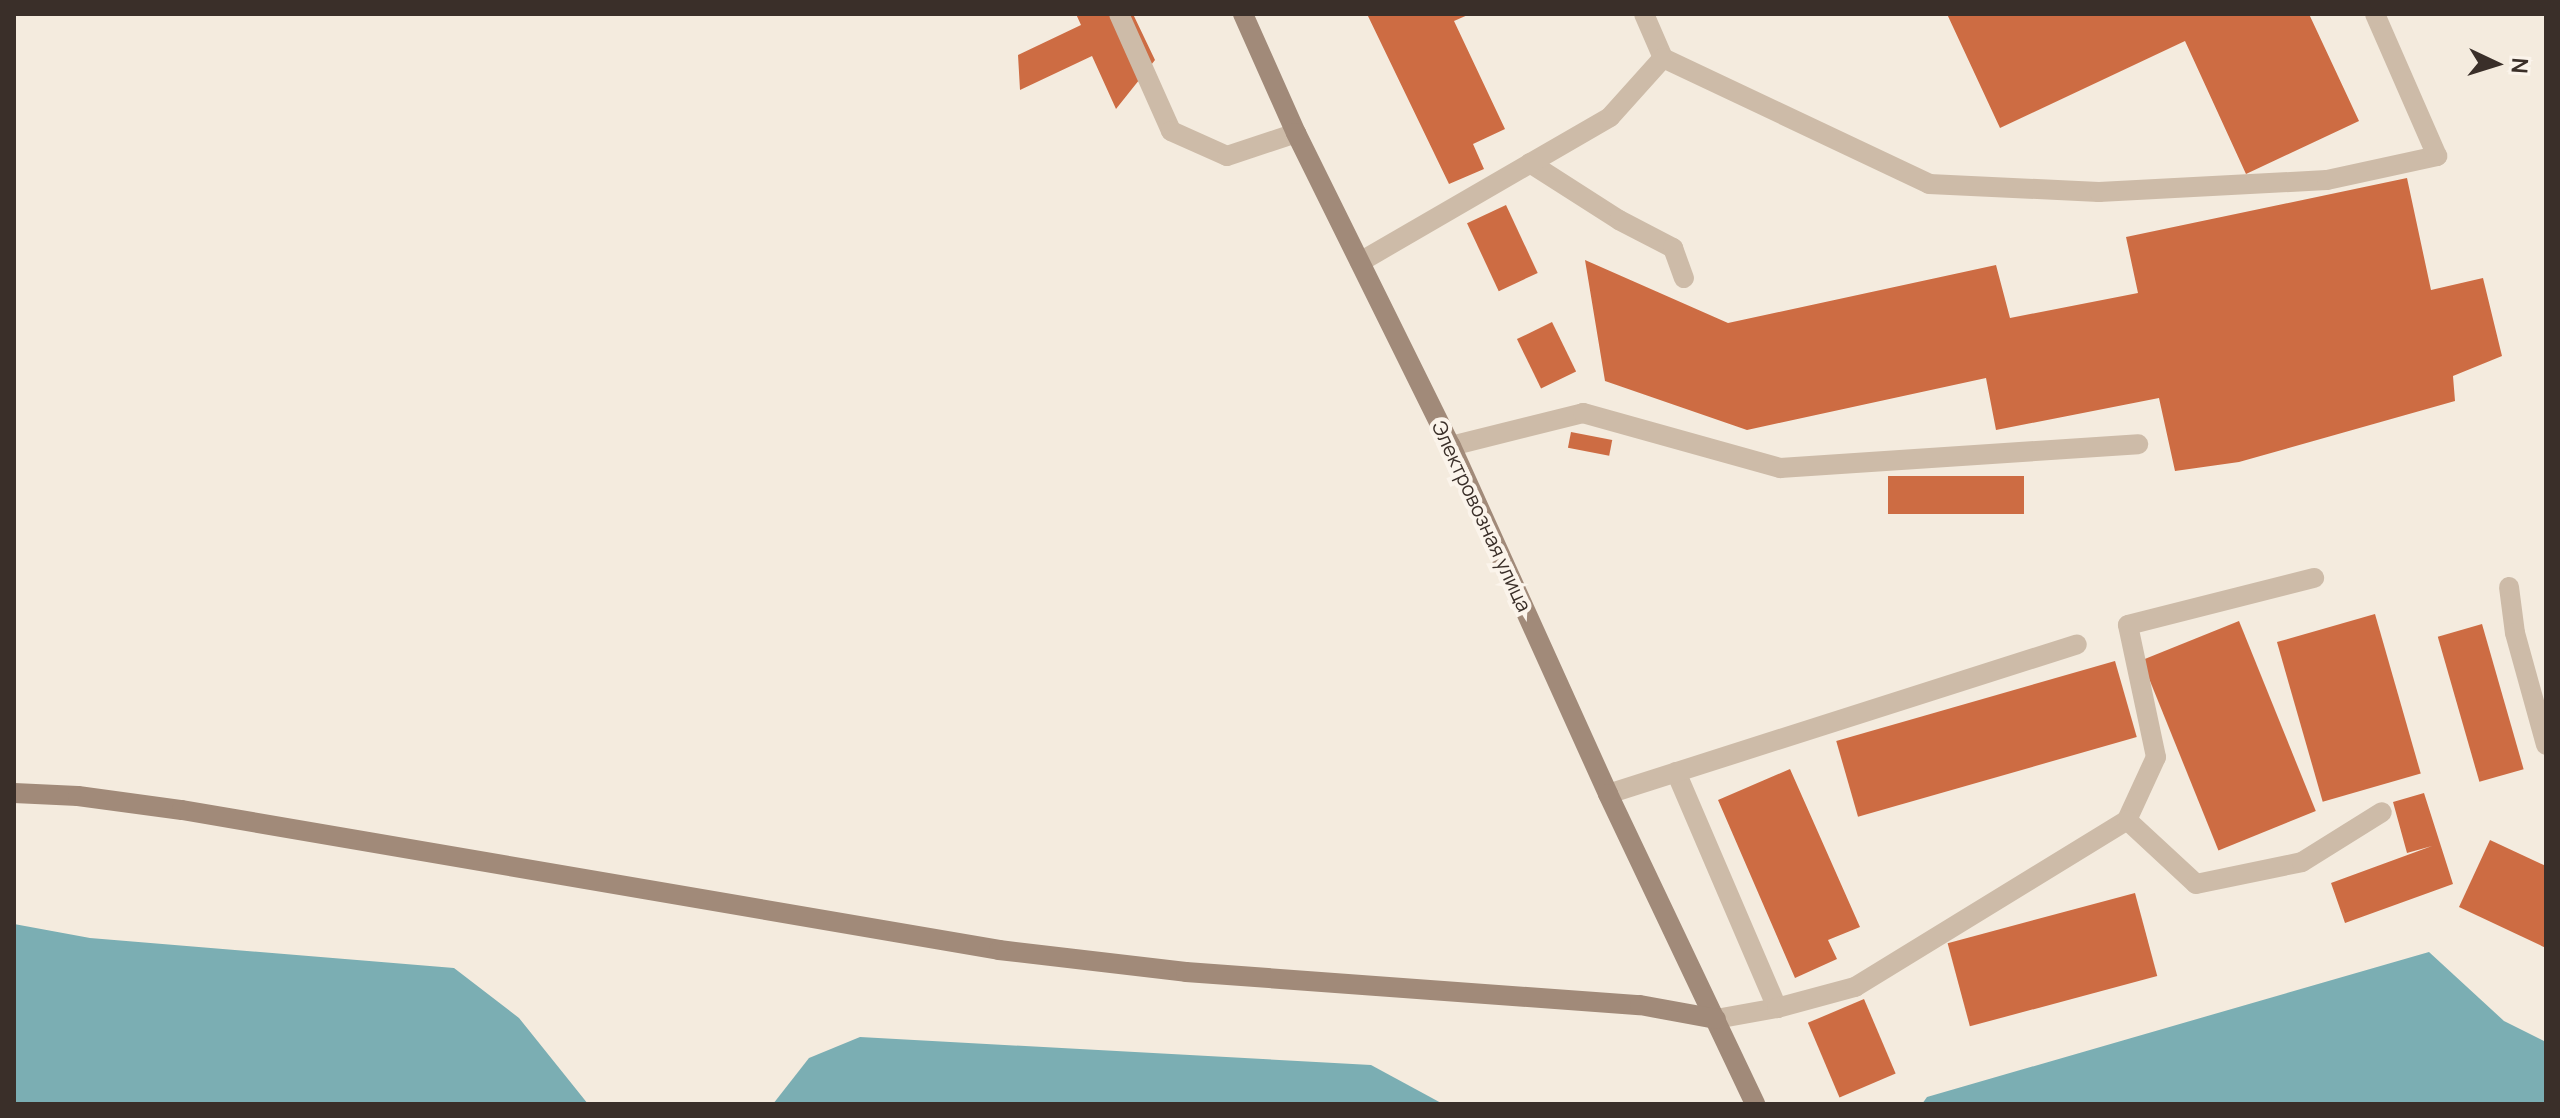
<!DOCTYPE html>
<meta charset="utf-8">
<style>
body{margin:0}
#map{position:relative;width:2560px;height:1118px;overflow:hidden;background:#f4ebde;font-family:Manrope,sans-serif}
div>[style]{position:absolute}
.water>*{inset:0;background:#7baeb3}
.building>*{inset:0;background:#cd6c43;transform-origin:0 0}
.lane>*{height:20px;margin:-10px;padding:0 10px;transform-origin:10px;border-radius:10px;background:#cdbba8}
.secondary>*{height:20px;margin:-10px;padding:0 10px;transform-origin:10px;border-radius:10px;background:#a18a79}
span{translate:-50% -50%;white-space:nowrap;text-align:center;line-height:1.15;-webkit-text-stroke:8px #fbf4eb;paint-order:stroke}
.street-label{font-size:20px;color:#3a2f29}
.frame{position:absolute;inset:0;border:16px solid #3a2f29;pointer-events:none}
.north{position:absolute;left:2456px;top:24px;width:80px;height:80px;-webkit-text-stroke:6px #fbf4eb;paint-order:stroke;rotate:94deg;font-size:22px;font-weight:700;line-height:32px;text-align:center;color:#3a2f29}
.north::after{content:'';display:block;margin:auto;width:28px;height:36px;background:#3a2f29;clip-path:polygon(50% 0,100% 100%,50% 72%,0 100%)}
</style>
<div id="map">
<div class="water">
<div style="clip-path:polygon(14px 924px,90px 938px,454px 968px,519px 1018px,588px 1104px,14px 1104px)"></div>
<div style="clip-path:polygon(2429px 952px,2504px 1021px,2546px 1042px,2546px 1104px,1922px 1104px,1927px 1097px)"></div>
<div style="clip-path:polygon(860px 1037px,1371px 1065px,1443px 1104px,773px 1104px,809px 1058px)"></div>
</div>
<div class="building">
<div style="clip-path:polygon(1076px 14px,1133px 14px,1155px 60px,1116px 109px,1092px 56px,1020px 90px,1018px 55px,1081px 25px)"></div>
<div style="clip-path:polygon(1367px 14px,1470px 14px,1454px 21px,1505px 129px,1473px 144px,1484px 169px,1449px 184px)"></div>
<div style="clip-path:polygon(1947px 14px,2309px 14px,2359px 121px,2246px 174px,2185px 41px,2000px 128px)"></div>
<div style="clip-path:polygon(2407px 178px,2431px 290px,2483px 278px,2502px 356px,2453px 376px,2455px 401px,2239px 462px,2175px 471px,2159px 398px,1996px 430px,1986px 378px,1747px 430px,1605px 381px,1585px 260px,1728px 323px,1996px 265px,2010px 318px,2138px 293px,2126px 237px)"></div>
<div style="left:1506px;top:205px;width:75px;height:43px;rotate:65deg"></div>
<div style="left:1552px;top:322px;width:55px;height:39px;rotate:64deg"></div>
<div style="left:1571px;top:432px;width:42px;height:16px;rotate:11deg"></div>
<div style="left:1888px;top:476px;width:136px;height:38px"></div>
<div style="left:2375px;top:614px;width:166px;height:102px;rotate:74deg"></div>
<div style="left:2239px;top:621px;width:205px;height:105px;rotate:68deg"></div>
<div style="left:2482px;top:624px;width:151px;height:46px;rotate:74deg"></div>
<div style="left:2115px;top:661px;width:79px;height:290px;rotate:74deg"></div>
<div style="clip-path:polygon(1790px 769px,1860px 927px,1828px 940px,1837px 959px,1795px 978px,1718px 800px)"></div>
<div style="clip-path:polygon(2424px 793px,2453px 884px,2345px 923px,2331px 883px,2432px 846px,2407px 853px,2393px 802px)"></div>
<div style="clip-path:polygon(2490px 840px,2546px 866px,2546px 948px,2459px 907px)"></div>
<div style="left:2135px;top:893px;width:86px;height:194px;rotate:75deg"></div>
<div style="left:1864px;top:999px;width:81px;height:61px;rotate:67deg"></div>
</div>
<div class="lane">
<div style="left:1119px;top:14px;width:128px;rotate:66deg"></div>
<div style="left:1171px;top:131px;width:61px;rotate:24.1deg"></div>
<div style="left:1227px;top:156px;width:73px;rotate:-18.4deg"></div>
<div style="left:1644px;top:14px;width:48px;rotate:66.6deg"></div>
<div style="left:1663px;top:58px;width:294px;rotate:25.3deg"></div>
<div style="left:1929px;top:184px;width:170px;rotate:2.7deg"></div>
<div style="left:2099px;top:192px;width:228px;rotate:-3deg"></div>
<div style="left:2327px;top:180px;width:113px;rotate:-12.3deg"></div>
<div style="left:2437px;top:156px;width:155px;rotate:-113.6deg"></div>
<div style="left:1530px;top:163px;width:106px;rotate:32.6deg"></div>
<div style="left:1619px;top:220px;width:61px;rotate:27.4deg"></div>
<div style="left:1673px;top:248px;width:32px;rotate:70deg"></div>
<div style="left:1360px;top:262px;width:289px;rotate:-30.1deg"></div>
<div style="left:1610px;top:117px;width:79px;rotate:-48.1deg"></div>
<div style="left:1451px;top:446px;width:136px;rotate:-14deg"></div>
<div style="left:1583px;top:413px;width:205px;rotate:15.6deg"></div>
<div style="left:1780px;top:468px;width:359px;rotate:-3.8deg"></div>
<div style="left:2509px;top:587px;width:46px;rotate:82.6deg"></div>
<div style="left:2515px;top:633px;width:116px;rotate:74.5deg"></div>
<div style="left:1676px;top:772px;width:257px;rotate:66.8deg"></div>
<div style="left:1608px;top:794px;width:492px;rotate:-17.7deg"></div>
<div style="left:2127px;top:820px;width:69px;rotate:-65.3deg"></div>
<div style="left:2156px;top:757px;width:135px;rotate:-102deg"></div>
<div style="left:2128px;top:625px;width:192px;rotate:-14.2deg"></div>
<div style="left:1716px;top:1019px;width:62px;rotate:-10.2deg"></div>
<div style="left:1777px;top:1008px;width:81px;rotate:-15.1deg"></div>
<div style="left:1855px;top:987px;width:319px;rotate:-31.5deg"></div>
<div style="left:2127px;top:820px;width:94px;rotate:42.8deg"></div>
<div style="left:2196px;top:884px;width:108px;rotate:-11.7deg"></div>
<div style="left:2302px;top:862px;width:94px;rotate:-32deg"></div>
</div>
<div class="secondary">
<div style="left:1243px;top:14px;width:130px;rotate:66deg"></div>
<div style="left:1296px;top:133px;width:349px;rotate:63.7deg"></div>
<div style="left:1451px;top:446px;width:382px;rotate:65.7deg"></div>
<div style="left:1608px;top:794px;width:343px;rotate:64.6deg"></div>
<div style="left:14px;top:793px;width:64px;rotate:2.7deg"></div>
<div style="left:78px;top:796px;width:105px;rotate:7.7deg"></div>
<div style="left:182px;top:810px;width:829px;rotate:9.72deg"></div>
<div style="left:999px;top:950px;width:188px;rotate:6.7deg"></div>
<div style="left:1186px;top:972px;width:455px;rotate:4.2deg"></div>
<div style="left:1640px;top:1005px;width:77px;rotate:10.4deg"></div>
</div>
<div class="street-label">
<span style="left:1482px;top:516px;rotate:65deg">Электровозная улица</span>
</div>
<div class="frame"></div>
<div class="north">N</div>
</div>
